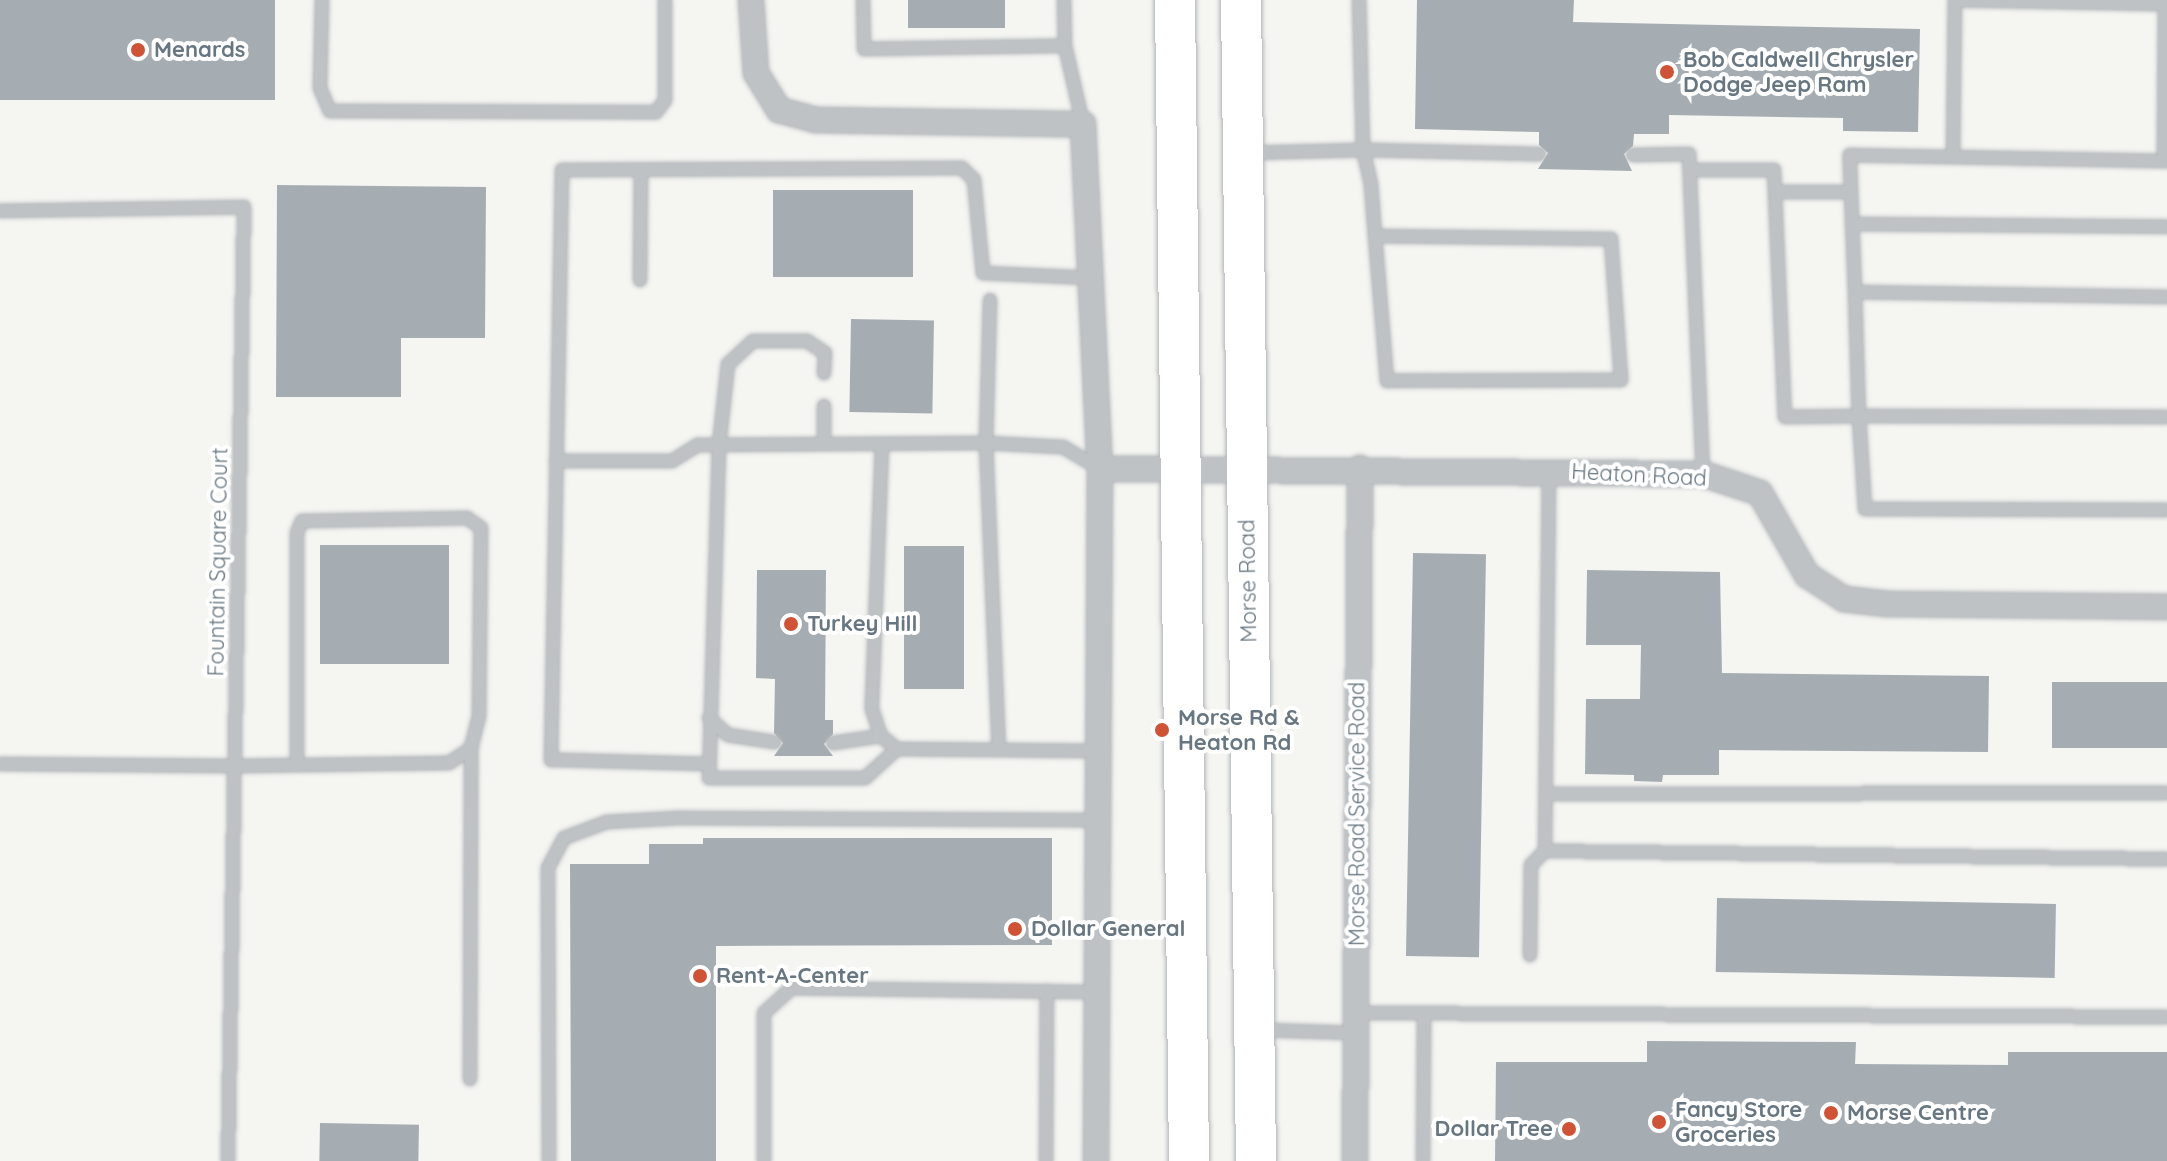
<!DOCTYPE html>
<style>
body{margin:0}
#map{position:relative;width:2167px;height:1161px;overflow:hidden;background:#f5f5f2;font-family:Quicksand,sans-serif}
div>[style]{position:absolute}
.building>*{inset:0;background:#a6adb2;transform-origin:0 0}
.roads{filter:drop-shadow(0 0 2px #b2b6b9) drop-shadow(0 0 2px #b2b6b9)}
.lane>*{height:12px;margin:-6px;padding:0 6px;transform-origin:6px;border-radius:6px;background:#bec2c5}
.street>*{height:24px;margin:-12px;padding:0 12px;transform-origin:12px;border-radius:12px;background:#bec2c5}
.primary>*{height:40px;margin:-20px;padding:0 20px;transform-origin:20px;border-radius:20px;background:#fff}
.dots>*{width:22px;height:22px;translate:-50% -50%;box-sizing:border-box;border:4px solid #fff;border-radius:50%}
span{translate:-50% -50%;white-space:nowrap;text-align:center;line-height:1.15;-webkit-text-stroke:8px #fff;paint-order:stroke}
.poi-label{font-size:22px;color:#677680;font-weight:700}
.left{translate:0 -50%;text-align:left}
.right{translate:-100% -50%;text-align:right}
.street-label{font-size:22px;color:#677680}
</style>
<div id="map">
<div class="building">
<div style="left:0;top:0;width:275px;height:100px"></div>
<div style="left:908px;top:0;width:97px;height:28px"></div>
<div style="clip-path:polygon(1417px 0,1574px 0,1573px 22px,1920px 29px,1918px 132px,1843px 131px,1843px 118px,1669px 115px,1669px 134px,1634px 134px,1633px 146px,1624px 154px,1632px 171px,1538px 169px,1548px 153px,1539px 145px,1539px 132px,1415px 129px)"></div>
<div style="clip-path:polygon(277px 185px,486px 187px,485px 338px,401px 338px,401px 397px,276px 397px)"></div>
<div style="left:773px;top:190px;width:140px;height:87px"></div>
<div style="left:851px;top:319px;width:83px;height:93px;rotate:1deg"></div>
<div style="left:320px;top:545px;width:129px;height:119px"></div>
<div style="left:904px;top:546px;width:60px;height:143px"></div>
<div style="left:1413px;top:553px;width:73px;height:403px;rotate:1deg"></div>
<div style="clip-path:polygon(757px 570px,826px 570px,825px 720px,833px 720px,833px 734px,824px 744px,833px 756px,774px 756px,783px 743px,774px 733px,775px 679px,756px 678px)"></div>
<div style="clip-path:polygon(1587px 570px,1720px 572px,1722px 673px,1989px 676px,1988px 752px,1719px 750px,1719px 775px,1663px 775px,1662px 782px,1634px 781px,1634px 775px,1585px 774px,1586px 699px,1640px 699px,1641px 645px,1586px 645px)"></div>
<div style="left:2052px;top:682px;width:115px;height:66px"></div>
<div style="clip-path:polygon(703px 838px,1052px 838px,1052px 945px,716px 946px,716px 1161px,571px 1161px,570px 864px,649px 864px,649px 844px,703px 844px)"></div>
<div style="left:1717px;top:898px;width:339px;height:74px;rotate:1deg"></div>
<div style="clip-path:polygon(1647px 1041px,1856px 1042px,1855px 1064px,2008px 1065px,2008px 1052px,2167px 1052px,2167px 1161px,1495px 1161px,1496px 1062px,1647px 1062px)"></div>
<div style="left:320px;top:1123px;width:99px;height:38px;rotate:1deg"></div>
</div>
<div class="roads">
<div class="lane">
<div style="left:322px;top:0;width:88px;rotate:91.3deg"></div>
<div style="left:320px;top:88px;width:25px;rotate:67deg"></div>
<div style="left:330px;top:111px;width:326px;rotate:0.2deg"></div>
<div style="left:656px;top:112px;width:15px;rotate:-53deg"></div>
<div style="left:665px;top:100px;width:100px;rotate:-90deg"></div>
<div style="left:863px;top:0;width:49px;rotate:88.8deg"></div>
<div style="left:864px;top:49px;width:201px;rotate:-0.9deg"></div>
<div style="left:1065px;top:46px;width:80px;rotate:77deg"></div>
<div style="left:1064px;top:0;width:46px;rotate:88.8deg"></div>
<div style="left:1248px;top:153px;width:115px;rotate:-1.5deg"></div>
<div style="left:1363px;top:150px;width:150px;rotate:-91.5deg"></div>
<div style="left:1633px;top:155px;width:56px;rotate:-1deg"></div>
<div style="left:1689px;top:154px;width:320px;rotate:87.5deg"></div>
<div style="left:1953px;top:157px;width:157px;rotate:-89.3deg"></div>
<div style="left:1955px;top:0;width:210px;rotate:1.1deg"></div>
<div style="left:2165px;top:4px;width:157px;rotate:90.4deg"></div>
<div style="left:1690px;top:170px;width:84px"></div>
<div style="left:1774px;top:170px;width:247px;rotate:87.5deg"></div>
<div style="left:1785px;top:417px;width:74px;rotate:-0.8deg"></div>
<div style="left:1859px;top:416px;width:93px;rotate:86.3deg"></div>
<div style="left:1865px;top:509px;width:302px;rotate:0.2deg"></div>
<div style="left:1775px;top:192px;width:76px"></div>
<div style="left:1851px;top:192px;width:100px;rotate:87.7deg"></div>
<div style="left:1855px;top:292px;width:312px;rotate:0.9deg"></div>
<div style="left:1851px;top:192px;width:37px;rotate:-92deg"></div>
<div style="left:1850px;top:155px;width:317px;rotate:1.1deg"></div>
<div style="left:0;top:211px;width:244px;rotate:-0.9deg"></div>
<div style="left:244px;top:207px;width:954px;rotate:90.96deg"></div>
<div style="left:1852px;top:224px;width:315px;rotate:0.5deg"></div>
<div style="left:1375px;top:236px;width:236px;rotate:0.7deg"></div>
<div style="left:1611px;top:239px;width:141px;rotate:85.9deg"></div>
<div style="left:1621px;top:380px;width:234px;rotate:179.8deg"></div>
<div style="left:1387px;top:381px;width:145px;rotate:-94.7deg"></div>
<div style="left:1375px;top:236px;width:52px;rotate:-94.4deg"></div>
<div style="left:1371px;top:184px;width:35px;rotate:-103deg"></div>
<div style="left:1363px;top:150px;width:176px;rotate:1.3deg"></div>
<div style="left:640px;top:280px;width:110px;rotate:-89.5deg"></div>
<div style="left:1855px;top:292px;width:124px;rotate:88.2deg"></div>
<div style="left:1859px;top:416px;width:308px;rotate:0.2deg"></div>
<div style="left:990px;top:300px;width:143px;rotate:91.6deg"></div>
<div style="left:986px;top:443px;width:307px;rotate:87.6deg"></div>
<div style="left:824px;top:373px;width:20px;rotate:-87deg"></div>
<div style="left:825px;top:353px;width:22px;rotate:-146deg"></div>
<div style="left:807px;top:341px;width:54px;rotate:180deg"></div>
<div style="left:753px;top:341px;width:34px;rotate:137deg"></div>
<div style="left:728px;top:364px;width:81px;rotate:96.3deg"></div>
<div style="left:719px;top:445px;width:333px;rotate:91.7deg"></div>
<div style="left:709px;top:778px;width:156px"></div>
<div style="left:865px;top:778px;width:43px;rotate:-42.2deg"></div>
<div style="left:897px;top:749px;width:201px;rotate:0.6deg"></div>
<div style="left:824px;top:444px;width:38px;rotate:-90deg"></div>
<div style="left:882px;top:444px;width:265px;rotate:92.2deg"></div>
<div style="left:872px;top:709px;width:28px;rotate:72deg"></div>
<div style="left:881px;top:736px;width:21px;rotate:39deg"></div>
<div style="left:556px;top:461px;width:116px"></div>
<div style="left:672px;top:461px;width:31px;rotate:-32deg"></div>
<div style="left:698px;top:445px;width:288px;rotate:-0.4deg"></div>
<div style="left:986px;top:443px;width:77px;rotate:3deg"></div>
<div style="left:1063px;top:447px;width:43px;rotate:30.7deg"></div>
<div style="left:709px;top:718px;width:25px;rotate:42deg"></div>
<div style="left:728px;top:735px;width:47px;rotate:8.7deg"></div>
<div style="left:833px;top:743px;width:49px;rotate:-8.3deg"></div>
<div style="left:0;top:764px;width:234px;rotate:0.5deg"></div>
<div style="left:234px;top:766px;width:215px;rotate:-0.8deg"></div>
<div style="left:449px;top:763px;width:27px;rotate:-34deg"></div>
<div style="left:471px;top:748px;width:32px;rotate:-76deg"></div>
<div style="left:479px;top:717px;width:189px;rotate:-89.4deg"></div>
<div style="left:481px;top:528px;width:17px;rotate:-144deg"></div>
<div style="left:467px;top:518px;width:165px;rotate:179deg"></div>
<div style="left:302px;top:521px;width:13px;rotate:113deg"></div>
<div style="left:297px;top:533px;width:232px;rotate:90deg"></div>
<div style="left:709px;top:764px;width:158px;rotate:-178.5deg"></div>
<div style="left:551px;top:760px;width:590px;rotate:-88.93deg"></div>
<div style="left:562px;top:170px;width:400px;rotate:-0.3deg"></div>
<div style="left:962px;top:168px;width:17px;rotate:45deg"></div>
<div style="left:974px;top:180px;width:93px;rotate:84.5deg"></div>
<div style="left:983px;top:273px;width:109px;rotate:2.6deg"></div>
<div style="left:1547px;top:794px;width:620px;rotate:-0.09deg"></div>
<div style="left:1545px;top:851px;width:380px;rotate:-89.4deg"></div>
<div style="left:1530px;top:955px;width:90px;rotate:-89.4deg"></div>
<div style="left:1531px;top:865px;width:20px;rotate:-45deg"></div>
<div style="left:1545px;top:851px;width:622px;rotate:0.74deg"></div>
<div style="left:1356px;top:1013px;width:811px;rotate:0.28deg"></div>
<div style="left:1259px;top:1030px;width:97px;rotate:1.8deg"></div>
<div style="left:470px;top:1079px;width:331px;rotate:-89.8deg"></div>
<div style="left:549px;top:1161px;width:293px;rotate:-90.2deg"></div>
<div style="left:548px;top:868px;width:34px;rotate:-62deg"></div>
<div style="left:564px;top:838px;width:46px;rotate:-20.4deg"></div>
<div style="left:607px;top:822px;width:71px;rotate:-3.2deg"></div>
<div style="left:678px;top:818px;width:420px;rotate:0.3deg"></div>
<div style="left:764px;top:1161px;width:148px;rotate:-90deg"></div>
<div style="left:764px;top:1013px;width:38px;rotate:-42deg"></div>
<div style="left:792px;top:988px;width:305px;rotate:0.8deg"></div>
<div style="left:1046px;top:1161px;width:170px;rotate:-89.7deg"></div>
<div style="left:1423px;top:1161px;width:147px;rotate:-89.6deg"></div>
</div>
<div class="street">
<div style="left:751px;top:0;width:73px;rotate:86.1deg"></div>
<div style="left:756px;top:73px;width:44px;rotate:58.1deg"></div>
<div style="left:779px;top:110px;width:38px;rotate:15deg"></div>
<div style="left:816px;top:120px;width:267px;rotate:0.9deg"></div>
<div style="left:1083px;top:124px;width:345px;rotate:87.2deg"></div>
<div style="left:1096px;top:1161px;width:692px;rotate:-89.67deg"></div>
<div style="left:1100px;top:469px;width:603px;rotate:0.48deg"></div>
<div style="left:1703px;top:474px;width:60px;rotate:18.4deg"></div>
<div style="left:1760px;top:493px;width:95px;rotate:60.2deg"></div>
<div style="left:1807px;top:575px;width:44px;rotate:33deg"></div>
<div style="left:1844px;top:599px;width:44px;rotate:6.5deg"></div>
<div style="left:1888px;top:604px;width:279px;rotate:0.6deg"></div>
<div style="left:1355px;top:1161px;width:693px;rotate:-89.59deg"></div>
</div>
<div class="primary">
<div style="left:1175px;top:0;width:1161px;rotate:89.31deg"></div>
<div style="left:1241px;top:0;width:1161px;rotate:89.26deg"></div>
</div>
</div>
<div class="dots">
<div style="left:138px;top:50px;background:#cf5337"></div>
<div style="left:1667px;top:72px;background:#cf5337"></div>
<div style="left:791px;top:624px;background:#cf5337"></div>
<div style="left:1162px;top:730px;background:#cf5337"></div>
<div style="left:1015px;top:929px;background:#cf5337"></div>
<div style="left:700px;top:976px;background:#cf5337"></div>
<div style="left:1831px;top:1113px;background:#cf5337"></div>
<div style="left:1659px;top:1122px;background:#cf5337"></div>
<div style="left:1569px;top:1129px;background:#cf5337"></div>
</div>
<div class="poi-label">
<span class="left" style="left:154px;top:50px">Menards</span>
<span class="left" style="left:1683px;top:72px">Bob Caldwell Chrysler<br>Dodge Jeep Ram</span>
<span class="left" style="left:807px;top:624px">Turkey Hill</span>
<span class="left" style="left:1178px;top:730px">Morse Rd &amp;<br>Heaton Rd</span>
<span class="left" style="left:1031px;top:929px">Dollar General</span>
<span class="left" style="left:716px;top:976px">Rent-A-Center</span>
<span class="left" style="left:1675px;top:1122px">Fancy Store<br>Groceries</span>
<span class="left" style="left:1847px;top:1113px">Morse Centre</span>
<span class="right" style="left:1553px;top:1129px">Dollar Tree</span>
</div>
<div class="street-label">
<span style="left:1639px;top:475px;rotate:3deg">Heaton Road</span>
<span style="left:218px;top:562px;rotate:-89deg">Fountain Square Court</span>
<span style="left:1248px;top:581px;rotate:-91deg">Morse Road</span>
<span style="left:1357px;top:814px;rotate:-90deg">Morse Road Service Road</span>
</div>
</div>
